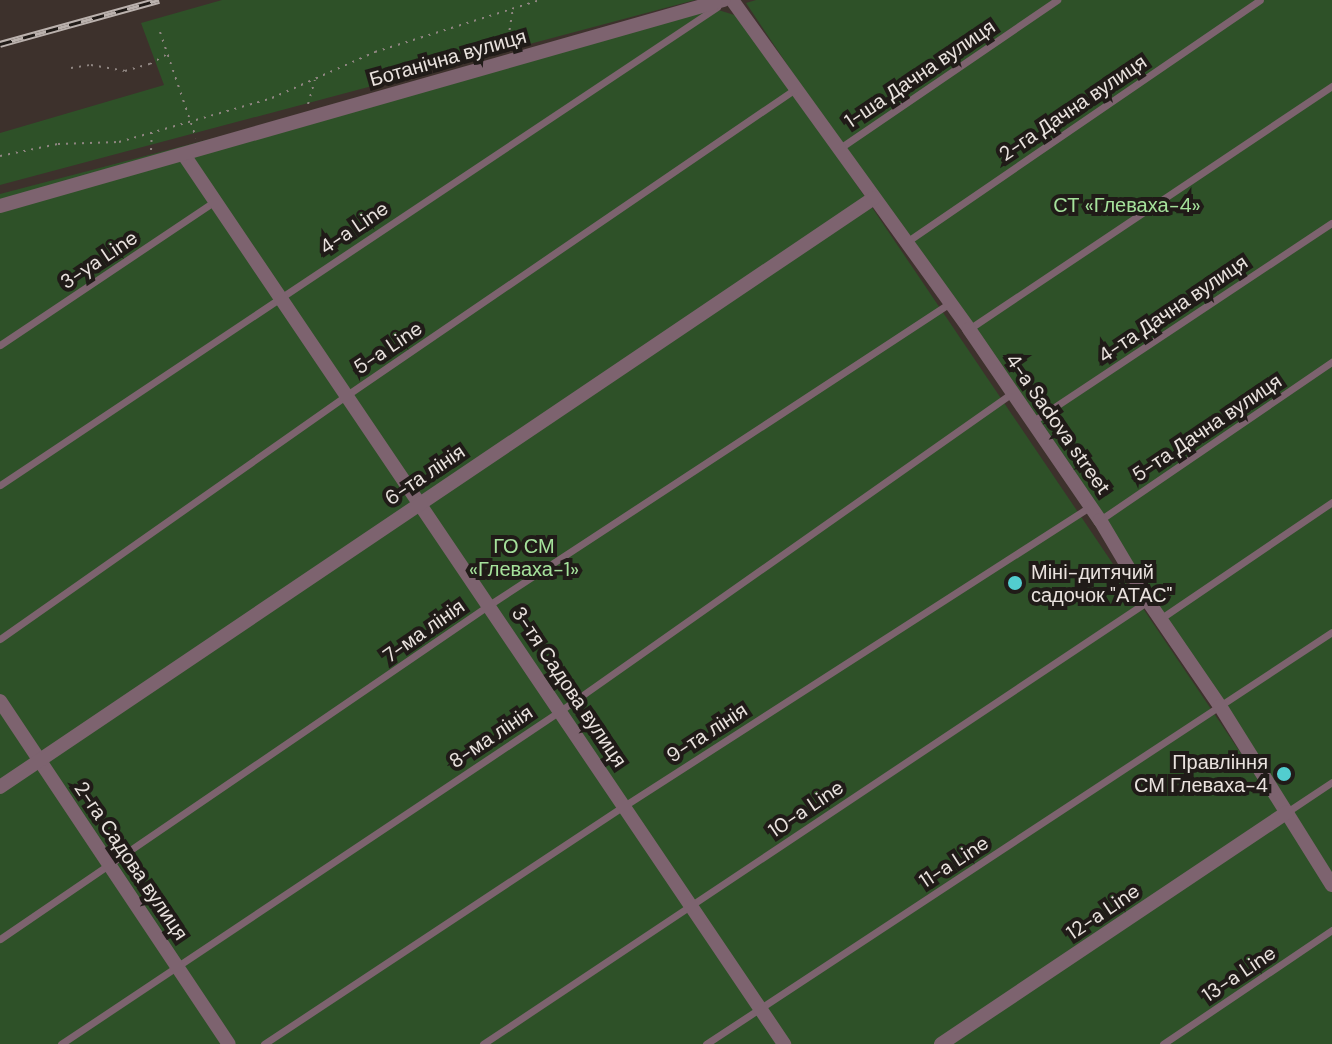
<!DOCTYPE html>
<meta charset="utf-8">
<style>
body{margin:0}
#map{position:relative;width:1332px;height:1044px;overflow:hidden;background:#3d312c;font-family:"DM Sans",sans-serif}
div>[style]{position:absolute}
.green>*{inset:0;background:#2e5128}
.path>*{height:2px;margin-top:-1px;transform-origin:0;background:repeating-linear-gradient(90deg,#8f8581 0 2px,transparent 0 8px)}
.service>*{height:7px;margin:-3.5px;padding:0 3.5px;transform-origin:3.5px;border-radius:3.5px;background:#7d636f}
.minor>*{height:14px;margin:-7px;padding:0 7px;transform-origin:7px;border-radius:7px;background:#7d636f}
.rail>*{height:7px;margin-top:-3.5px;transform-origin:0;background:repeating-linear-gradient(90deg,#201b18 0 12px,#bab1ad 0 24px);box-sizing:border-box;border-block:2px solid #bab1ad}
.dots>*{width:22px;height:22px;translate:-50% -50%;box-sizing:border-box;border:4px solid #201b18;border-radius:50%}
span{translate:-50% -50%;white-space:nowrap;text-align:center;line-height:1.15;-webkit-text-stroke:8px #201b18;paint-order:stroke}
.street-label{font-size:20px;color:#e9e2de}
.park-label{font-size:20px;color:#a5e19b}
.poi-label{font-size:20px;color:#e9e2de}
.left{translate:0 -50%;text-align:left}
.right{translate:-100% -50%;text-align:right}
</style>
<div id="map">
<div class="green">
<div style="clip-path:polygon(222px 0,695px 0,0 185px,0 133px,164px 85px,141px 23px)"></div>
<div style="clip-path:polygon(756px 0,1332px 0,1332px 880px,746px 3px)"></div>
<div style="clip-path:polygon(712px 8px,744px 18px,1332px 888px,1332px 1044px,0 1044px,0 194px)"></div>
</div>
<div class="path">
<div style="left:160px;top:32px;width:112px;rotate:71.2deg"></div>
<div style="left:507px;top:46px;width:37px;rotate:-81deg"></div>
<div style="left:71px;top:68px;width:20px;rotate:-9deg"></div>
<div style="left:91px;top:65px;width:35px;rotate:10deg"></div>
<div style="left:125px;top:71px;width:26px;rotate:-16deg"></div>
<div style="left:150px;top:64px;width:20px;rotate:-30deg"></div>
<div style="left:308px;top:104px;width:25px;rotate:-74deg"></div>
<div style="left:151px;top:150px;width:17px;rotate:-87deg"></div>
<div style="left:0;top:156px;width:59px;rotate:-11.7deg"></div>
<div style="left:58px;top:144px;width:61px;rotate:-1.9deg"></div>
<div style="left:119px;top:142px;width:159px;rotate:-16deg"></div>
<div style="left:272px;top:98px;width:113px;rotate:-24.1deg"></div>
<div style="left:375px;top:52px;width:173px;rotate:-17.5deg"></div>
</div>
<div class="service">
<div style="left:840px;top:148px;width:263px;rotate:-34.3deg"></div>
<div style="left:905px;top:243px;width:430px;rotate:-34.4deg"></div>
<div style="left:969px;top:329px;width:437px;rotate:-33.8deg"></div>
<div style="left:0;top:345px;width:259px;rotate:-33.8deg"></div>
<div style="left:1032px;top:422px;width:360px;rotate:-33.6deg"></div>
<div style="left:0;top:485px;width:862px;rotate:-33.69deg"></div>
<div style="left:1100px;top:520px;width:281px;rotate:-34.3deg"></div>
<div style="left:1160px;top:619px;width:208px;rotate:-34.2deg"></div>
<div style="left:0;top:639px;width:424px;rotate:-35.1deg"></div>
<div style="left:347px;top:395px;width:543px;rotate:-34.33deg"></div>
<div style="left:1287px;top:812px;width:54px;rotate:-33.7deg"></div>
<div style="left:0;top:939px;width:592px;rotate:-34.33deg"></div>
<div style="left:489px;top:605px;width:551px;rotate:-33.23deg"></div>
<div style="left:61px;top:1044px;width:600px;rotate:-33.72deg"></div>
<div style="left:560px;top:711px;width:553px;rotate:-35.13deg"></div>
<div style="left:264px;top:1044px;width:432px;rotate:-33.5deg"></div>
<div style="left:624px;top:806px;width:555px;rotate:-32.72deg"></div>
<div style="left:483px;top:1044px;width:799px;rotate:-33.67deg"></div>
<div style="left:706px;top:1044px;width:749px;rotate:-33.35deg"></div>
<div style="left:1163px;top:1044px;width:204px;rotate:-34deg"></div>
</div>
<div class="minor">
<div style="left:732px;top:0;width:405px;rotate:54.2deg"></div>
<div style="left:969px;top:329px;width:232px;rotate:55.6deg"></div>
<div style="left:1100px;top:520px;width:94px;rotate:59.3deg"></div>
<div style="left:1148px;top:601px;width:127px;rotate:55.6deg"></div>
<div style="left:1220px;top:706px;width:211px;rotate:58deg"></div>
<div style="left:184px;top:155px;width:1073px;rotate:55.98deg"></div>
<div style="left:0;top:206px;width:752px;rotate:-15.9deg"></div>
<div style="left:0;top:701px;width:412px;rotate:56.3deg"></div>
<div style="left:0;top:787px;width:1054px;rotate:-33.98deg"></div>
<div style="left:941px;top:1044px;width:417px;rotate:-33.8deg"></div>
</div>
<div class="rail">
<div style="left:0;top:44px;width:165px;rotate:-15.5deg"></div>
</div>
<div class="dots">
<div style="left:1015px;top:583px;background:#52cdcf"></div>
<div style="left:1284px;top:774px;background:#52cdcf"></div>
</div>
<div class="street-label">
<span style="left:448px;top:58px;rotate:-16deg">Ботанічна вулиця</span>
<span style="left:920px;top:74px;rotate:-34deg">1-ша Дачна вулиця</span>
<span style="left:1073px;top:108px;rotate:-34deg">2-га Дачна вулиця</span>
<span style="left:354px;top:228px;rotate:-34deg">4-a Line</span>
<span style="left:99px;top:260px;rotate:-34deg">3-ya Line</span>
<span style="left:1173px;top:309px;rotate:-34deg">4-та Дачна вулиця</span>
<span style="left:388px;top:348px;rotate:-34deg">5-a Line</span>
<span style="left:1058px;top:424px;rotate:55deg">4-a Sadova street</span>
<span style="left:1207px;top:428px;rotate:-34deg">5-та Дачна вулиця</span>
<span style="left:425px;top:475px;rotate:-34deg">6-та лінія</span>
<span style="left:424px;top:631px;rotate:-35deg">7-ма лінія</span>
<span style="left:569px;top:687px;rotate:56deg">3-тя Садова вулиця</span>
<span style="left:707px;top:733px;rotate:-33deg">9-та лінія</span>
<span style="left:491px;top:737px;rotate:-34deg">8-ма лінія</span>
<span style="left:806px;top:809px;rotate:-34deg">10-a Line</span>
<span style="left:131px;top:861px;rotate:56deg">2-га Садова вулиця</span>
<span style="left:954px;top:862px;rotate:-33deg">11-a Line</span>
<span style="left:1103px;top:912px;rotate:-34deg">12-a Line</span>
<span style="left:1239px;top:974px;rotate:-34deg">13-a Line</span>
</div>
<div class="park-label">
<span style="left:1127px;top:205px">СТ «Глеваха-4»</span>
<span style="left:524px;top:558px">ГО СМ<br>«Глеваха-1»</span>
</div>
<div class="poi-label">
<span class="left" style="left:1031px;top:584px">Міні-дитячий<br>садочок "АТАС"</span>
<span class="right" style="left:1268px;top:774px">Правління<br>СМ Глеваха-4</span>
</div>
</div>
